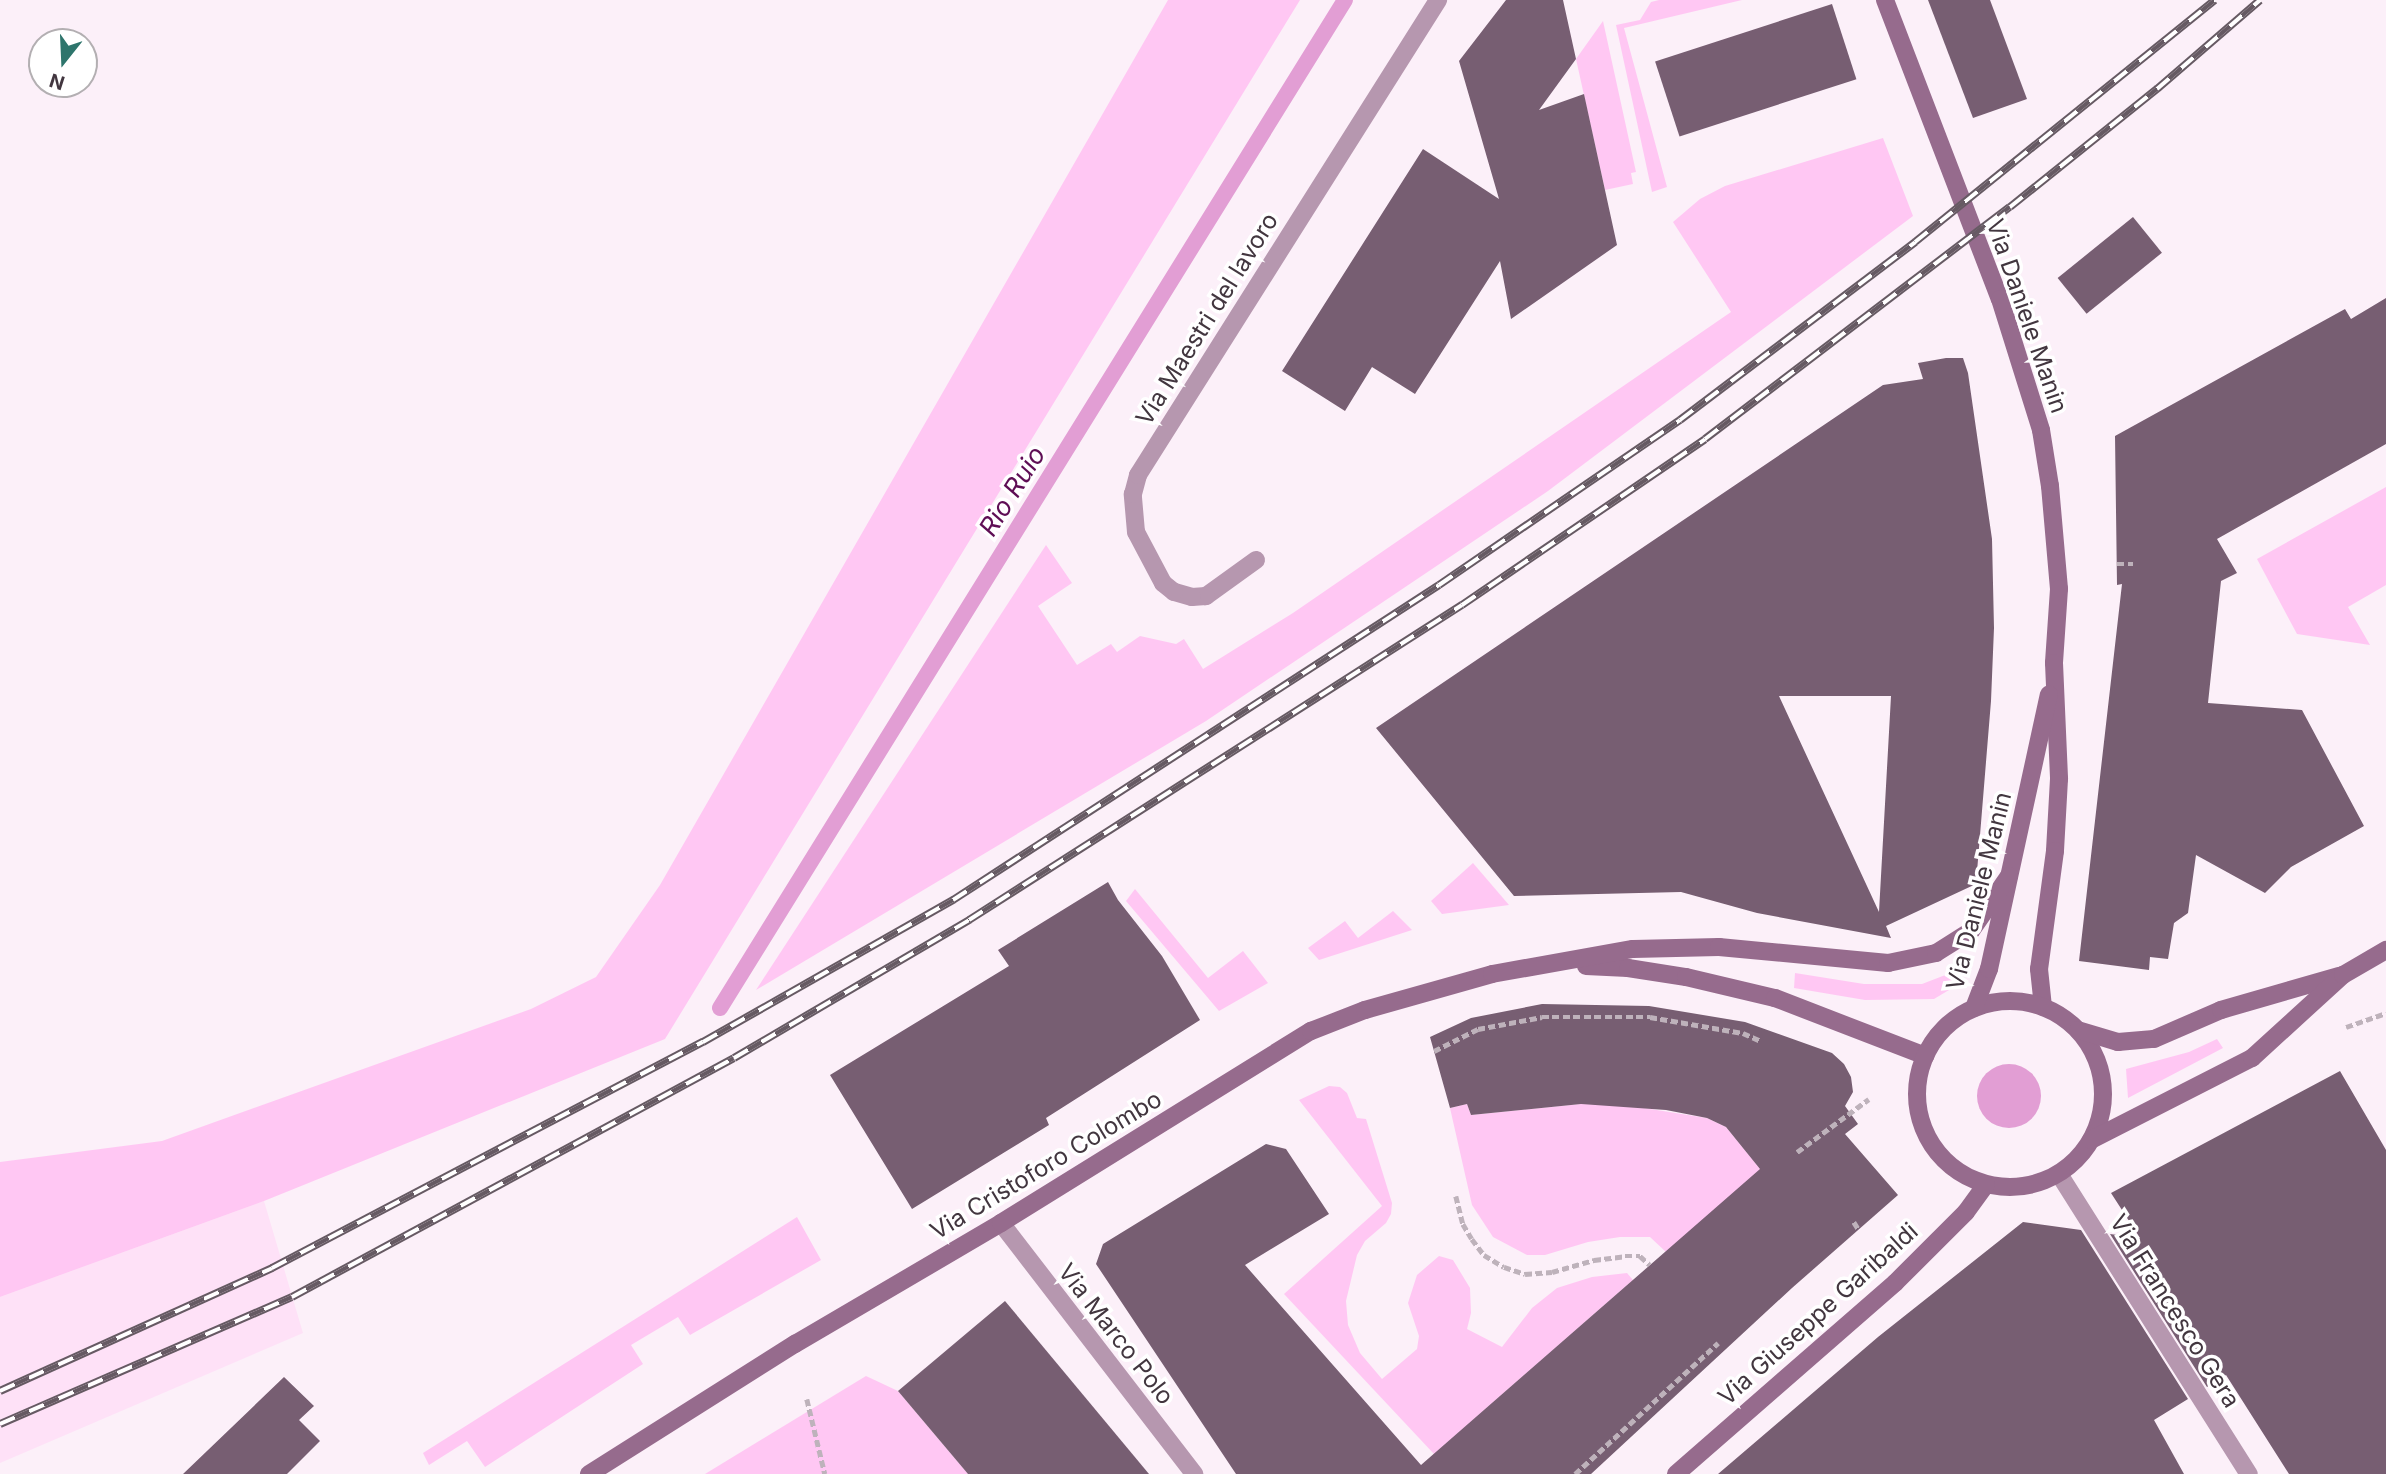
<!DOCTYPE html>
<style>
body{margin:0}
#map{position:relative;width:2386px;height:1474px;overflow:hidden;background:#fcf0f9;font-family:Inter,sans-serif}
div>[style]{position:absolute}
.built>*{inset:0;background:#fee1f7}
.green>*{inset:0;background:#ffc7f3}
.water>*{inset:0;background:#e29ed4}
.round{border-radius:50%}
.stream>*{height:16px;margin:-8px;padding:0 8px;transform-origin:8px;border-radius:8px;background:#e29ed4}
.building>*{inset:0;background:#775e72;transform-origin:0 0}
.path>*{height:4.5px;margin-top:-2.25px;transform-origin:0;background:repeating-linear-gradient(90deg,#beb2bb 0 7px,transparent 0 10.5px)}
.street>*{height:18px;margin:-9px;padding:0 9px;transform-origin:9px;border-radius:9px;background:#b697af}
.secondary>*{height:18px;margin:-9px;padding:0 9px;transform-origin:9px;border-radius:9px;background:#966b8d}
.secondary>.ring{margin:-9px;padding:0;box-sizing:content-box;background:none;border:18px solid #966b8d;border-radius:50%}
.rail>*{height:8px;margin-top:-4px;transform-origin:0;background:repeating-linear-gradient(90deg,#fff 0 16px,#665a63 0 32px);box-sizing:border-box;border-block:2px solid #665a63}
span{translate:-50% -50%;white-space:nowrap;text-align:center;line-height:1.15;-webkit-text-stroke:7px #fff;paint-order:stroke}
.street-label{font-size:24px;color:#42363f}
.water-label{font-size:26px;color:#5f0e55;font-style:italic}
.north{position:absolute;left:28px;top:28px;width:70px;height:70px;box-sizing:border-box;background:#fff;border:2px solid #b3afb2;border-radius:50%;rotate:198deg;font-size:19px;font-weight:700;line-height:28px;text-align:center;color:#42363f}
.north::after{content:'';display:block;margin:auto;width:24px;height:32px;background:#2e756c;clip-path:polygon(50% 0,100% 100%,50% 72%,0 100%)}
</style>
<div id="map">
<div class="built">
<div style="clip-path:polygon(264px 1201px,303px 1333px,0 1463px,0 1297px)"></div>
</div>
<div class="green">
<div style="clip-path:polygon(1168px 0,1300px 0,665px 1039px,264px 1201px,0 1297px,0 1162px,162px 1141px,531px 1009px,596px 977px,660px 885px)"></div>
<div style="clip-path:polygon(1659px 0,1742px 0,1624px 28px,1667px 187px,1652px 192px,1616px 25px,1640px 20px,1651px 2px)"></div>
<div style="clip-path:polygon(1603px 21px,1636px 172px,1631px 173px,1633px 184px,1605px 190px,1576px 59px)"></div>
<div style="clip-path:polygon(1883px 138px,1913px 216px,1548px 491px,1206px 721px,756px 990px,1046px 545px,1072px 583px,1038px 606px,1077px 665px,1111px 644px,1117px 652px,1140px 636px,1176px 644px,1184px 639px,1203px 669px,1293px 613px,1731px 312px,1673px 222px,1700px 199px,1725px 186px)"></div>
<div style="clip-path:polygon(2386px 487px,2386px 585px,2348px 607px,2370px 645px,2297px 634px,2257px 559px)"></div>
<div style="clip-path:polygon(1473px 863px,1509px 905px,1442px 914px,1431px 901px)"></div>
<div style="clip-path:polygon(1135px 889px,1208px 978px,1243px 951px,1268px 983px,1219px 1011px,1126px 901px)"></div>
<div style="clip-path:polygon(1393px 911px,1412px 930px,1319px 960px,1308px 948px,1345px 921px,1358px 938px)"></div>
<div style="clip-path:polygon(1961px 969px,1959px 984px,1934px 999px,1865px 1000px,1794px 988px,1795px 973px,1864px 984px,1922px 984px)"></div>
<div style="clip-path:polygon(2217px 1039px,2223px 1048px,2128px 1098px,2126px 1069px,2189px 1052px)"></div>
<div style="clip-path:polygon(1329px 1086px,1340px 1087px,1347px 1093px,1357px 1118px,1366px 1119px,1392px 1203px,1391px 1214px,1386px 1223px,1365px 1241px,1357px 1255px,1346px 1301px,1348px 1325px,1360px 1353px,1382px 1379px,1417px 1349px,1419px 1336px,1408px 1303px,1417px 1275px,1439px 1256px,1453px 1260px,1470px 1288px,1471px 1313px,1467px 1329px,1502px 1347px,1532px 1308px,1557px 1288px,1592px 1277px,1627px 1273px,1633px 1280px,1434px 1454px,1284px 1294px,1382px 1206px,1299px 1100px)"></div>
<div style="clip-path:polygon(1467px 1104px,1471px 1115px,1581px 1104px,1625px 1105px,1707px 1118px,1726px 1127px,1761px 1170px,1666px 1252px,1650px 1237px,1620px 1237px,1588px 1242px,1545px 1255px,1527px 1255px,1493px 1237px,1472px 1205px,1450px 1108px)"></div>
<div style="clip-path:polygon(797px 1217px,821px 1260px,690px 1335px,678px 1317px,631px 1345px,643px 1364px,485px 1467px,467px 1441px,429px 1465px,423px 1453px)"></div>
<div style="clip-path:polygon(866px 1376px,898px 1391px,968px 1474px,705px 1474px)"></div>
</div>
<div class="water">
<div class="round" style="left:1977px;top:1064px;width:64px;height:64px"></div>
</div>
<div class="stream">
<div style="left:720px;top:1008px;width:1186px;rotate:-58.2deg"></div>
</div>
<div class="building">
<div style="clip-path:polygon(1506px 0,1563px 0,1576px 59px,1539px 110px,1584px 94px,1617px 245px,1511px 319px,1500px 261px,1415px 394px,1372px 367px,1345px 411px,1282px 371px,1423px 149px,1499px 199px,1459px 61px)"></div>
<div style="clip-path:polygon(1928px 0,1990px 0,2027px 99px,1973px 118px)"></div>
<div style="left:1832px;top:4px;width:79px;height:186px;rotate:72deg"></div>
<div style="left:2133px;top:217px;width:46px;height:97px;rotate:51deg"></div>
<div style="clip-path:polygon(2386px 298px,2386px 444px,2217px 539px,2237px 573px,2221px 581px,2208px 703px,2302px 710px,2364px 826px,2291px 867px,2265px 893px,2196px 855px,2188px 913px,2174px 923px,2168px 959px,2150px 957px,2149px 970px,2079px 961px,2122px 584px,2117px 585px,2115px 436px,2345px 309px,2351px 319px)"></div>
<div style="clip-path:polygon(evenodd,1946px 358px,1963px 358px,1968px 373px,1992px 539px,1994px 628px,1991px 701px,1976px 884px,1886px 926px,1891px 938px,1757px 913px,1681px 892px,1514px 896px,1376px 728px,1883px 385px,1923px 379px,1918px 363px,1946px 358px,1779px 696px,1891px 696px,1879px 912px,1779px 696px)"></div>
<div style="clip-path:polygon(1108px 882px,1118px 900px,1162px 956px,1200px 1020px,1046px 1118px,1049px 1125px,912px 1209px,830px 1075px,1009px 966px,998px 950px)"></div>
<div style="clip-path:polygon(1542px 1004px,1649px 1006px,1745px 1022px,1832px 1053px,1844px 1064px,1851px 1077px,1853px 1092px,1845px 1106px,1858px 1124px,1845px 1134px,1898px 1195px,1792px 1288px,1591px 1474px,1236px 1474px,1096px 1264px,1103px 1244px,1266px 1144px,1286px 1149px,1329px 1214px,1245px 1265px,1421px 1465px,1760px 1169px,1726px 1127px,1707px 1118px,1666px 1110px,1581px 1104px,1471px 1115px,1467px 1104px,1450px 1108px,1430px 1037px,1471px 1018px)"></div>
<div style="clip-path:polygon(2340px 1071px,2386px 1150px,2386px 1474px,2289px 1474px,2226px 1375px,2207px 1387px,2110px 1234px,2140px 1238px,2111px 1193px)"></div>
<div style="clip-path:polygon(2023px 1222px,2081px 1230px,2188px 1399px,2154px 1420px,2184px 1474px,1718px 1474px,1878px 1337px)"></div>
<div style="clip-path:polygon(1005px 1301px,1149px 1474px,968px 1474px,898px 1391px)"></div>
<div style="clip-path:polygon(284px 1377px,314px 1406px,299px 1420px,320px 1441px,287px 1474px,183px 1474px)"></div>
</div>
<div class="path">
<div style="left:2117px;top:564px;width:16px"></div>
<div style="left:2346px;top:1027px;width:42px;rotate:-19.3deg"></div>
<div style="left:1434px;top:1051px;width:49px;rotate:-26.6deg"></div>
<div style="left:1478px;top:1029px;width:65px;rotate:-10.6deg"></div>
<div style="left:1542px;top:1017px;width:108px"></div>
<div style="left:1650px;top:1017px;width:94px;rotate:9.8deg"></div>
<div style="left:1743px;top:1033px;width:20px;rotate:24deg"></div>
<div style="left:1797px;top:1152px;width:89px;rotate:-36.4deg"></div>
<div style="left:1456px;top:1196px;width:29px;rotate:76deg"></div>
<div style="left:1463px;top:1224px;width:17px;rotate:59deg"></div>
<div style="left:1472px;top:1239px;width:20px;rotate:53deg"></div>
<div style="left:1484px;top:1255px;width:23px;rotate:31deg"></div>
<div style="left:1504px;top:1267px;width:22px;rotate:18deg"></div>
<div style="left:1525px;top:1274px;width:27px;rotate:-4deg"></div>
<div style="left:1552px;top:1272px;width:44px;rotate:-15.9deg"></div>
<div style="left:1594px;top:1260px;width:31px;rotate:-7deg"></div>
<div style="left:1625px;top:1256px;width:15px"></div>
<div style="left:1640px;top:1256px;width:13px;rotate:42deg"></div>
<div style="left:1854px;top:1222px;width:9px;rotate:58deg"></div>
<div style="left:807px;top:1399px;width:77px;rotate:76.5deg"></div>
<div style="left:1575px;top:1474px;width:194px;rotate:-42.5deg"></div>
</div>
<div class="street">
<div style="left:1256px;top:560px;width:62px;rotate:144.2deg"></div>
<div style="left:1206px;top:596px;width:14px;rotate:176deg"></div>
<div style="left:1192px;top:597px;width:19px;rotate:-164deg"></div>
<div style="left:1174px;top:592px;width:14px;rotate:-141deg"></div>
<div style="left:1163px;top:583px;width:58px;rotate:-117.9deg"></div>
<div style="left:1136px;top:532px;width:38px;rotate:-95deg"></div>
<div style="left:1133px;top:494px;width:20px;rotate:-75deg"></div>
<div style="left:1138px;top:475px;width:562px;rotate:-57.72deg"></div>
<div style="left:2059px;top:1174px;width:355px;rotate:57.7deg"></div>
<div style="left:1001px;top:1223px;width:317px;rotate:52.4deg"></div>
</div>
<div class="secondary">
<div style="left:1885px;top:0;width:320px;rotate:69deg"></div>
<div style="left:2000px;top:299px;width:137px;rotate:72.6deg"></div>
<div style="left:2041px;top:430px;width:57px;rotate:80.9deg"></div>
<div style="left:2050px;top:486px;width:103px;rotate:85deg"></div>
<div style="left:2059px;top:589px;width:74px;rotate:93.9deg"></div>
<div style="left:2054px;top:663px;width:116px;rotate:87.5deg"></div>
<div style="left:2059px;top:779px;width:72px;rotate:93.2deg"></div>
<div style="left:2055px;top:851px;width:119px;rotate:97.7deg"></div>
<div style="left:2039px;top:969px;width:38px;rotate:84deg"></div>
<div style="left:1586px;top:966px;width:42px;rotate:2.7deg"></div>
<div style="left:1628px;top:968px;width:59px;rotate:8.8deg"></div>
<div style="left:1686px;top:977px;width:91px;rotate:13.3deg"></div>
<div style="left:1775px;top:998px;width:161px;rotate:21.1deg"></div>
<div class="ring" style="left:1917px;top:1001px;width:168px;height:168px"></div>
<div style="left:1974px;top:1008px;width:42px;rotate:-69deg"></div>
<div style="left:1989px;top:969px;width:281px;rotate:-77.7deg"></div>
<div style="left:2078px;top:1030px;width:42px;rotate:16.7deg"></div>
<div style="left:2118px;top:1042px;width:36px;rotate:-5deg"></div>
<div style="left:2154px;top:1039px;width:73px;rotate:-23.4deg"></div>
<div style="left:2221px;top:1010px;width:123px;rotate:-16.1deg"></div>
<div style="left:2091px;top:1140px;width:181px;rotate:-27deg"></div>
<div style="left:2252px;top:1058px;width:123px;rotate:-42.4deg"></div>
<div style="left:2343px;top:975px;width:50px;rotate:-30.2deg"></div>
<div style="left:589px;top:1474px;width:244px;rotate:-32.3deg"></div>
<div style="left:795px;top:1344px;width:239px;rotate:-30.4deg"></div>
<div style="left:1001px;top:1223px;width:365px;rotate:-31.8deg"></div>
<div style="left:1311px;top:1031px;width:58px;rotate:-21.3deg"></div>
<div style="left:1365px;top:1010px;width:132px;rotate:-15.8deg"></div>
<div style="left:1492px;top:974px;width:143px;rotate:-10.1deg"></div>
<div style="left:1633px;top:949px;width:86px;rotate:-1.3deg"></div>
<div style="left:1719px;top:947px;width:170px;rotate:5.4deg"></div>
<div style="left:1888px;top:963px;width:49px;rotate:-11.8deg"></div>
<div style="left:1936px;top:953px;width:41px;rotate:-32.2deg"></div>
<div style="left:1971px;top:931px;width:67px;rotate:-55.4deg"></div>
<div style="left:1676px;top:1474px;width:291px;rotate:-41.1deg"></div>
<div style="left:1895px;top:1283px;width:100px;rotate:-45deg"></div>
<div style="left:1966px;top:1212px;width:34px;rotate:-54deg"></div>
</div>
<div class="rail">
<div style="left:0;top:1391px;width:299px;rotate:-24.3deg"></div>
<div style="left:272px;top:1268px;width:487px;rotate:-27.7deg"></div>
<div style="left:703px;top:1042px;width:288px;rotate:-29.6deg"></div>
<div style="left:953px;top:900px;width:579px;rotate:-32.95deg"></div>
<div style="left:1439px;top:585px;width:292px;rotate:-34.4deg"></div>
<div style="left:1680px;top:420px;width:295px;rotate:-37.1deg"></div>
<div style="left:1915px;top:242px;width:385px;rotate:-38.9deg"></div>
<div style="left:0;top:1424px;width:318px;rotate:-23.5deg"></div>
<div style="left:292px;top:1297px;width:502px;rotate:-28.4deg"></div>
<div style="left:734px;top:1058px;width:273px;rotate:-30.4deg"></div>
<div style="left:969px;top:920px;width:585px;rotate:-32.58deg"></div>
<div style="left:1462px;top:605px;width:294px;rotate:-34.3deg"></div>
<div style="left:1705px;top:439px;width:383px;rotate:-37.3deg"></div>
<div style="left:2010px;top:207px;width:189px;rotate:-38.8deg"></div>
<div style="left:2157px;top:89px;width:136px;rotate:-40.8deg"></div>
</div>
<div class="street-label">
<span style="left:2027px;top:316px;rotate:71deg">Via Daniele Manin</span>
<span style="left:1207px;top:319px;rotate:-58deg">Via Maestri del lavoro</span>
<span style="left:1979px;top:891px;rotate:-76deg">Via Daniele Manin</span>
<span style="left:1046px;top:1165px;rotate:-31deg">Via Cristoforo Colombo</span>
<span style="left:2175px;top:1311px;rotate:58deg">Via Francesco Gera</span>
<span style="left:1818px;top:1314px;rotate:-42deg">Via Giuseppe Garibaldi</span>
<span style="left:1116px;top:1334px;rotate:52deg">Via Marco Polo</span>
</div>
<div class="water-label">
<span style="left:1012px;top:491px;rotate:-58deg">Rio Ruio</span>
</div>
<div class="north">N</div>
</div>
